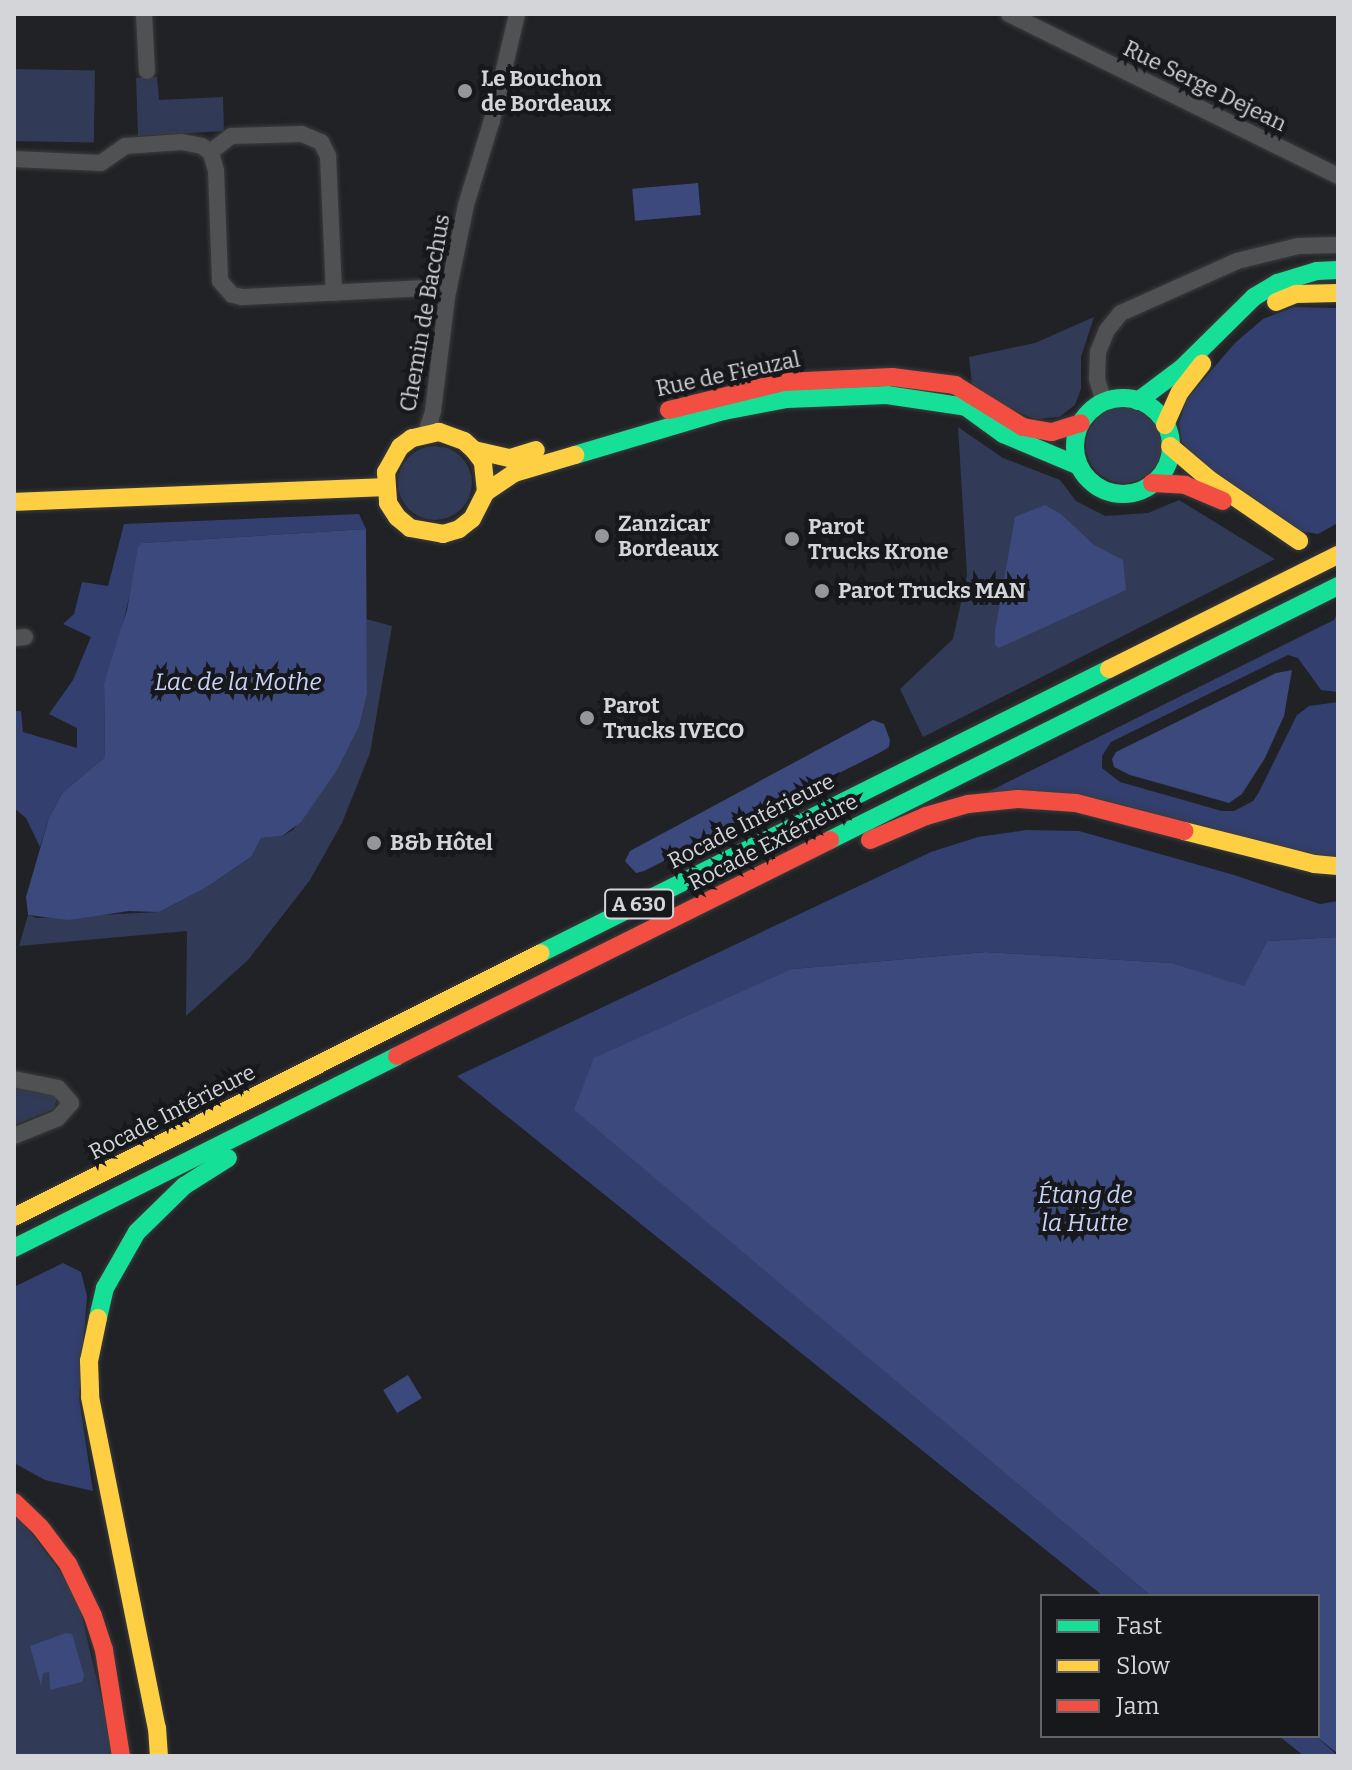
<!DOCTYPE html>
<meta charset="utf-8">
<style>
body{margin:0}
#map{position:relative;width:1352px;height:1770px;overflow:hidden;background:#212225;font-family:Bitter,serif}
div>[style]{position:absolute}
.green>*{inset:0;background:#313a57;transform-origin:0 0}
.round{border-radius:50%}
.forest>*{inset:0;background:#323f6f}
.water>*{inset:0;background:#3b497c;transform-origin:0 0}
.roads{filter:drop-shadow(0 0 2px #3b3c3e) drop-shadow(0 0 2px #3b3c3e)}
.street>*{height:16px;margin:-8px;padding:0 8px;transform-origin:8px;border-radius:8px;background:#505153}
.fast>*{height:18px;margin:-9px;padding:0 9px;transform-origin:9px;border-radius:9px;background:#16e098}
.fast>.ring{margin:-9px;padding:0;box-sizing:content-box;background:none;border:18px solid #16e098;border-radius:50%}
.slow>*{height:18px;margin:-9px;padding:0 9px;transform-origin:9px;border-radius:9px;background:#ffcf43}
.jam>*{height:18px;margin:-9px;padding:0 9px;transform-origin:9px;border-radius:9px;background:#f24e42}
.dots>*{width:22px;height:22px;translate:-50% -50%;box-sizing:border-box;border:4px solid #16181c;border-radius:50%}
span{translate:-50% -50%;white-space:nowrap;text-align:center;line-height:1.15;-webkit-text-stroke:8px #16181c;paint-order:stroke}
.shield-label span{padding:2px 6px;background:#16181c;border:2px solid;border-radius:6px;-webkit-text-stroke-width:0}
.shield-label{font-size:20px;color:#d3d5d8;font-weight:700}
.poi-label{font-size:22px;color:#d3d5d8;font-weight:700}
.left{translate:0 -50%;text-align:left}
.street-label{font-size:22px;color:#d3d5d8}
.water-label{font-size:24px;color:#c8d3f6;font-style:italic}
.frame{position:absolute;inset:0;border:16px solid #d3d5d8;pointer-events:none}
.legend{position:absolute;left:1040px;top:1594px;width:280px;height:144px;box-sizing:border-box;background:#16181c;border:2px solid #626467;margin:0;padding:10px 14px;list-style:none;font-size:24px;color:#d3d5d8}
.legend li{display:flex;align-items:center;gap:16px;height:40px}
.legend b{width:40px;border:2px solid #626467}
</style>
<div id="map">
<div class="green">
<div style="left:14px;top:69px;width:81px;height:72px;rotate:1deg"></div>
<div style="clip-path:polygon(157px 77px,159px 100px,223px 97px,224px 131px,138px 136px,136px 78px)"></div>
<div style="clip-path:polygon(1094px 317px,1081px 357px,1081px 389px,1075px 405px,1059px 417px,1035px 419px,1006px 407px,972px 384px,969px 357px,1035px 343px)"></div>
<div class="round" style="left:1086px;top:407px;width:76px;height:76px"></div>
<div style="clip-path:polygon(958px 427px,1003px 458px,1060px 480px,1076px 501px,1105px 516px,1148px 513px,1179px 500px,1275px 559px,923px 737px,900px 689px,953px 639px,967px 575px)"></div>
<div class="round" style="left:398px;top:446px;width:74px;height:74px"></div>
<div style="clip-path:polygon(366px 619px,392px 626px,370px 753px,342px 823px,310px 880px,248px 960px,186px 1016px,187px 931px,19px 946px,28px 915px,37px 918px,159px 912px,207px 887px,252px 856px,261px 838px,282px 836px,293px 830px,337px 770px,367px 694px)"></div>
<div style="clip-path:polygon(14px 1085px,51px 1091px,57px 1098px,54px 1109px,14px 1125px)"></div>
<div style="clip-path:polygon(14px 1511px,76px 1592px,115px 1756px,14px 1756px)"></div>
</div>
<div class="forest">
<div style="clip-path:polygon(1294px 307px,1338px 308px,1338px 523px,1318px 534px,1299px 531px,1198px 464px,1182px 442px,1179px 424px,1186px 400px,1235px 343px,1263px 319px)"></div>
<div style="clip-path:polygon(359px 514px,366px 529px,142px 543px,115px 657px,104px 683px,105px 757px,62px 793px,49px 818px,40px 847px,26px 818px,14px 808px,14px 711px,21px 711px,23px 732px,77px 748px,77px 728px,49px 714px,73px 680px,91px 637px,63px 624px,74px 614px,82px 582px,108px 586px,124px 524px)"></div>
<div style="clip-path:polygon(1338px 612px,1338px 692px,1321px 690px,1298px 658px,1288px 655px,1111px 742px,1102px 756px,1102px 768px,1120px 782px,1222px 811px,1234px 811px,1253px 801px,1259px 792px,1297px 715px,1309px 706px,1338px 702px,1338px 859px,986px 793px,1334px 620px)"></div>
<div style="clip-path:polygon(1026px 830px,1079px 831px,1234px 875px,1320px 904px,1338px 901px,1338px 937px,1267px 941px,1244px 987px,1172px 963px,986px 952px,792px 969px,574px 1109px,1151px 1596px,1103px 1596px,457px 1076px,931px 852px,978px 837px)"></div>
<div style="clip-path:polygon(63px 1263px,81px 1272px,87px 1296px,79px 1398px,93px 1491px,45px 1480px,14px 1463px,14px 1287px)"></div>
<div style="clip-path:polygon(1279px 1736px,1316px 1736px,1338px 1756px,1304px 1756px)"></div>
</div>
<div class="water">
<div style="left:698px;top:183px;width:32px;height:66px;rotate:85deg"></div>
<div style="clip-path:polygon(1045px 505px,1061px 514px,1094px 545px,1123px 560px,1126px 590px,999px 648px,995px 645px,995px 631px,1015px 517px)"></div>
<div style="clip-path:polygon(366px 529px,367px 694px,359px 726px,337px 770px,301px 822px,282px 836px,261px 838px,252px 856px,207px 887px,159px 912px,129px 911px,69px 920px,28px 915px,26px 897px,49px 818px,62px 793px,105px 757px,104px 683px,127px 610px,138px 547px,142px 543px)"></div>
<div style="clip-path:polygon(1292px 670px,1284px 716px,1265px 758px,1242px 794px,1229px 803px,1130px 775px,1114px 767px,1112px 759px,1116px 752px,1276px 673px)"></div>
<div style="clip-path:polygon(873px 720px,884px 724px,890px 740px,889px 747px,881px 752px,644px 871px,636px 873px,625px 861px,630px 851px)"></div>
<div style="clip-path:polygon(1338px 937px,1338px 1754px,1316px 1736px,1318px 1596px,1151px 1596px,574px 1110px,594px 1058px,792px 969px,986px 952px,1172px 963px,1244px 986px,1267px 941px)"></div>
<div style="left:408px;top:1375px;width:27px;height:29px;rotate:59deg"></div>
<div style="clip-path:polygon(66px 1633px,72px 1634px,84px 1675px,82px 1682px,50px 1690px,49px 1672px,43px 1673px,41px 1686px,30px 1646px)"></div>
</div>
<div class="roads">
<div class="street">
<div style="left:144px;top:14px;width:57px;rotate:87deg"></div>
<div style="left:1009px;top:14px;width:367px;rotate:26.2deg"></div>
<div style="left:210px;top:152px;width:26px;rotate:-37deg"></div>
<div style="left:231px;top:136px;width:71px;rotate:-1.6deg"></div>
<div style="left:302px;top:134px;width:21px;rotate:23deg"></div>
<div style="left:321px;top:142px;width:16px;rotate:63deg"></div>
<div style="left:328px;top:156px;width:137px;rotate:87.5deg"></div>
<div style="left:14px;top:159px;width:87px;rotate:2.6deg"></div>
<div style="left:101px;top:163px;width:29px;rotate:-35deg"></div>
<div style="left:125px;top:146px;width:57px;rotate:-4deg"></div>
<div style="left:182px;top:142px;width:20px;rotate:11deg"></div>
<div style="left:202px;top:146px;width:11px;rotate:38deg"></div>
<div style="left:211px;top:153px;width:19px;rotate:74deg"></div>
<div style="left:216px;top:171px;width:110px;rotate:87.9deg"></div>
<div style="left:220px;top:281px;width:18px;rotate:49deg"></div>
<div style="left:232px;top:295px;width:10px;rotate:11deg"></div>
<div style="left:242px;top:297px;width:207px;rotate:-2.8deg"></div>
<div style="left:1104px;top:402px;width:24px;rotate:-107deg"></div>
<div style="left:1097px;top:379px;width:27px;rotate:-88deg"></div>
<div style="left:1098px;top:352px;width:24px;rotate:-68deg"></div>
<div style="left:1107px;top:330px;width:22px;rotate:-51deg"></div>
<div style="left:1121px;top:313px;width:127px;rotate:-24.1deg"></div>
<div style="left:1237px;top:261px;width:63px;rotate:-13.8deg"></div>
<div style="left:1298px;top:246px;width:40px;rotate:-1.4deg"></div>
<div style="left:426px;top:433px;width:23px;rotate:-72deg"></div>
<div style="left:433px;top:411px;width:115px;rotate:-83deg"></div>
<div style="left:447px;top:297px;width:94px;rotate:-78.3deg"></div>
<div style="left:466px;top:205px;width:89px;rotate:-73deg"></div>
<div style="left:492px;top:120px;width:109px;rotate:-76.7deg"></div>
<div style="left:14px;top:638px;width:11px;rotate:-5deg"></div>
<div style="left:14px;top:1079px;width:45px;rotate:11.6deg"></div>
<div style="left:58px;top:1088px;width:20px;rotate:49deg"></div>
<div style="left:71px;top:1103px;width:20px;rotate:131deg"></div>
<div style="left:58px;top:1118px;width:48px;rotate:157.8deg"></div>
</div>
<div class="fast">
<div class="ring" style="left:1075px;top:398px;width:78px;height:78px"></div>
<div style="left:1138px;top:401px;width:55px;rotate:-36.9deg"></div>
<div style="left:1182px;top:368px;width:101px;rotate:-44.6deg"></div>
<div style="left:1254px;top:297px;width:27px;rotate:-31deg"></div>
<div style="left:1277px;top:283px;width:42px;rotate:-16.7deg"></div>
<div style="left:1317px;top:271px;width:21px;rotate:-3deg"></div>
<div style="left:575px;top:455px;width:155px;rotate:-16.5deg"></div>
<div style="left:724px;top:411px;width:64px;rotate:-10.8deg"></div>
<div style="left:787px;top:399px;width:100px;rotate:-2.3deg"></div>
<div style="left:887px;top:395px;width:80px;rotate:8.6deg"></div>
<div style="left:966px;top:407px;width:46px;rotate:36.1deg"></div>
<div style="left:1003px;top:434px;width:82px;rotate:22.8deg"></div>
<div style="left:830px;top:840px;width:568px;rotate:-26.57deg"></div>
<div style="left:541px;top:953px;width:635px;rotate:-26.57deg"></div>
<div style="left:14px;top:1248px;width:428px;rotate:-26.6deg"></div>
<div style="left:98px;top:1318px;width:31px;rotate:-77deg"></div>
<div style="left:105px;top:1288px;width:64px;rotate:-60.3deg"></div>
<div style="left:137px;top:1232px;width:66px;rotate:-44.4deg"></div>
<div style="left:184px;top:1186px;width:52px;rotate:-32.5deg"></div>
</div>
<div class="slow">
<div style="left:1276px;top:302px;width:22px;rotate:-22deg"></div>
<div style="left:1296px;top:294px;width:42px;rotate:-1.4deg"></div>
<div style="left:1165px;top:425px;width:36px;rotate:-66deg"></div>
<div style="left:1180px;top:392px;width:36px;rotate:-52deg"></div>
<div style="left:1170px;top:446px;width:52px;rotate:40.4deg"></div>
<div style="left:1210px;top:480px;width:108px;rotate:34.4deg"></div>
<div style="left:474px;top:450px;width:37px;rotate:13deg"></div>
<div style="left:510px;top:458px;width:27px;rotate:-17deg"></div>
<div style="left:486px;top:492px;width:30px;rotate:-96deg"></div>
<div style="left:483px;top:462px;width:15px;rotate:-127deg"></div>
<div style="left:474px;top:450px;width:13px;rotate:-138deg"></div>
<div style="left:464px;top:441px;width:27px;rotate:-160deg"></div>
<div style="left:439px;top:432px;width:28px;rotate:167deg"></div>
<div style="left:412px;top:438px;width:15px;rotate:143deg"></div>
<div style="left:400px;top:447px;width:29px;rotate:119deg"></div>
<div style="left:386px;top:472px;width:31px;rotate:86deg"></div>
<div style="left:388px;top:503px;width:17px;rotate:57deg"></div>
<div style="left:397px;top:517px;width:17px;rotate:40deg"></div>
<div style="left:410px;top:528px;width:34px;rotate:10deg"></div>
<div style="left:443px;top:534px;width:17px;rotate:-17deg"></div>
<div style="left:459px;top:529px;width:16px;rotate:-38deg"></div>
<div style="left:472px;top:519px;width:30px;rotate:-63deg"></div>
<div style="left:486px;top:492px;width:34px;rotate:-34deg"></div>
<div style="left:514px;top:473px;width:64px;rotate:-16.4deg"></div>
<div style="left:14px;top:502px;width:371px;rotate:-2.3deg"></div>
<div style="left:1109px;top:669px;width:256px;rotate:-26.5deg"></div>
<div style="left:1184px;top:831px;width:134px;rotate:14.2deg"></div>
<div style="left:1314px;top:864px;width:24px;rotate:5deg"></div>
<div style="left:14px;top:1217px;width:589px;rotate:-26.61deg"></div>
<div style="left:98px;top:1318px;width:44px;rotate:101.8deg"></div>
<div style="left:89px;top:1361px;width:36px;rotate:88deg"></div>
<div style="left:90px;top:1397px;width:338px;rotate:78.6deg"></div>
<div style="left:157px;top:1728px;width:28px;rotate:86deg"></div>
</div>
<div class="jam">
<div style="left:669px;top:410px;width:118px;rotate:-13.7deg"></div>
<div style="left:784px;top:382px;width:108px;rotate:-2.7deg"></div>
<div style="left:892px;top:377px;width:64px;rotate:7.2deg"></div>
<div style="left:955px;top:385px;width:80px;rotate:31.7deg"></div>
<div style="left:1023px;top:427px;width:29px;rotate:10deg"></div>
<div style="left:1052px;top:432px;width:30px;rotate:-17deg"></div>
<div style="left:1152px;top:483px;width:33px;rotate:3deg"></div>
<div style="left:1185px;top:485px;width:41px;rotate:22.8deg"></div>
<div style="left:870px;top:840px;width:61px;rotate:-23.2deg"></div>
<div style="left:926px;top:816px;width:44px;rotate:-15.9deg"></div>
<div style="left:968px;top:804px;width:50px;rotate:-5.7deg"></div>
<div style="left:1018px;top:799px;width:58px;rotate:3.9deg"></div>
<div style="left:1076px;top:803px;width:112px;rotate:14.5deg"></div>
<div style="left:397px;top:1056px;width:484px;rotate:-26.5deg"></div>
<div style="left:14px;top:1502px;width:36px;rotate:44deg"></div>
<div style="left:40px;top:1527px;width:46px;rotate:52.9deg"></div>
<div style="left:68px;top:1564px;width:58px;rotate:64.3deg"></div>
<div style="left:93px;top:1616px;width:36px;rotate:72deg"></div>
<div style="left:104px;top:1650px;width:107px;rotate:80.9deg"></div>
</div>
</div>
<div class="dots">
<div style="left:465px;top:91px;background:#959699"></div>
<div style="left:602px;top:536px;background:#959699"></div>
<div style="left:792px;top:539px;background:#959699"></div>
<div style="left:822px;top:591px;background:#959699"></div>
<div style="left:587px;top:718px;background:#959699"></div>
<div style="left:374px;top:843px;background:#959699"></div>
</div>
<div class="shield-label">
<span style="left:639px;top:904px">A 630</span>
</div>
<div class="poi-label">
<span class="left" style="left:481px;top:91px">Le Bouchon<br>de Bordeaux</span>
<span class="left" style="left:618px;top:536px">Zanzicar<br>Bordeaux</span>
<span class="left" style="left:808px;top:539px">Parot<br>Trucks Krone</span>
<span class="left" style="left:838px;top:591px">Parot Trucks MAN</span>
<span class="left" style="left:603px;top:718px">Parot<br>Trucks IVECO</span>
<span class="left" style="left:390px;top:843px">B&amp;b Hôtel</span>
</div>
<div class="street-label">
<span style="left:1205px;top:86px;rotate:26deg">Rue Serge Dejean</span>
<span style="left:425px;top:313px;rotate:-80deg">Chemin de Bacchus</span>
<span style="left:728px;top:374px;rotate:-12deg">Rue de Fieuzal</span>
<span style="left:751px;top:821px;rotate:-27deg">Rocade Intérieure</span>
<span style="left:773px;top:842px;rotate:-27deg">Rocade Extérieure</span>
<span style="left:172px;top:1112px;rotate:-27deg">Rocade Intérieure</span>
</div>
<div class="water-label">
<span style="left:238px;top:683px">Lac de la Mothe</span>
<span style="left:1085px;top:1210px">Étang de<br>la Hutte</span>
</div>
<div class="frame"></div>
<ul class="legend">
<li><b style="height:10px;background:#16e098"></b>Fast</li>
<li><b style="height:10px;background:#ffcf43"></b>Slow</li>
<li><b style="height:10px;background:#f24e42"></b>Jam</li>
</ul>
</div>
